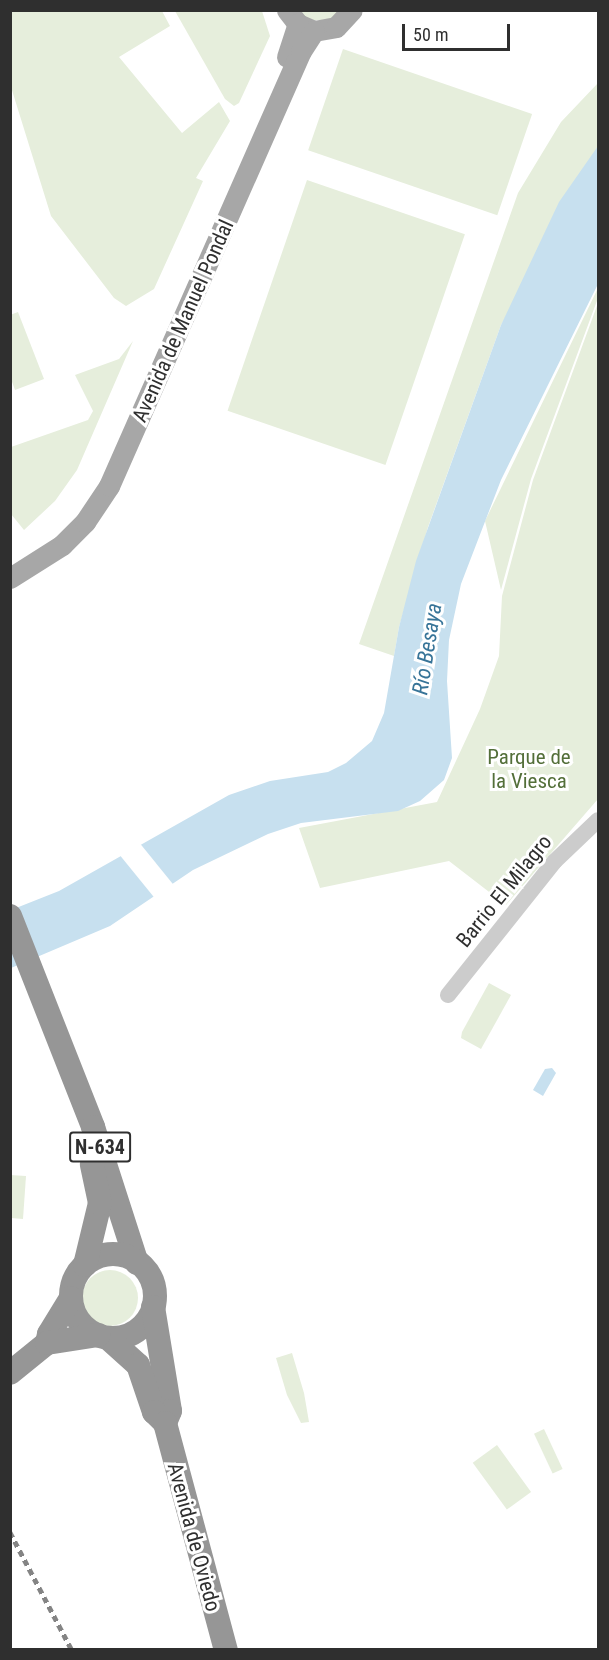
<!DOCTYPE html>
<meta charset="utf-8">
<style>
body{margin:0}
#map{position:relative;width:609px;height:1660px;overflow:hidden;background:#fff;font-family:"Roboto Condensed",sans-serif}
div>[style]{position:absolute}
.green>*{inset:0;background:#e6eedc;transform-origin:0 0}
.round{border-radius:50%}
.water>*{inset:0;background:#c7e0ef}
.pier>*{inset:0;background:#fff;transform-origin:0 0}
.minor>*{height:16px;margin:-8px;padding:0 8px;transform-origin:8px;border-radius:8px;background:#ccc}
.major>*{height:21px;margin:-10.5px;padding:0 10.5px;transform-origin:10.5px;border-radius:10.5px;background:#a7a7a7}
.highway>*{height:24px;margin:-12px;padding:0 12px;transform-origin:12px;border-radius:12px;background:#969696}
.highway>.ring{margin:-12px;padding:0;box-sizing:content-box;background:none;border:24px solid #969696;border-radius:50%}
.rail>*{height:4.5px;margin-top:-2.25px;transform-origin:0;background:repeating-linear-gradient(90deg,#848484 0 6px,transparent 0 10.5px)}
span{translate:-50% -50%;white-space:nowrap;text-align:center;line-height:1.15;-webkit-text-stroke:6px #fff;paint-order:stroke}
.shield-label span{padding:2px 4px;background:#fff;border:2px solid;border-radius:4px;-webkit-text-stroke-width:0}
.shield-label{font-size:20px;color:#2f2f2f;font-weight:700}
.street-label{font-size:21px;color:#2f2f2f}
.park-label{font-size:21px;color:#536f39}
.water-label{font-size:22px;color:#377498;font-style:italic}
.frame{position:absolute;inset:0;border:12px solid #2f2f2f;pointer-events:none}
.scale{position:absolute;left:402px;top:24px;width:108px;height:27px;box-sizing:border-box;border:3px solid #2f2f2f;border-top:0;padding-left:8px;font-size:18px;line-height:21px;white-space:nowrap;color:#2f2f2f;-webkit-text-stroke:4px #fff;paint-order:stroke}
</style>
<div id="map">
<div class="green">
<div style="clip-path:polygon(11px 10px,162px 11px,170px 26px,119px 57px,182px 133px,219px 102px,230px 121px,196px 178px,203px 181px,154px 289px,126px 306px,114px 298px,51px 216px,11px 87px)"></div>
<div style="clip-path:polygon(175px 11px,262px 11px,270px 36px,239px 103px,234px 106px,225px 99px)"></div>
<div style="clip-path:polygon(297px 11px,341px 11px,331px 20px,308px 20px)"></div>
<div style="left:343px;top:49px;width:200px;height:107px;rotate:19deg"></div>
<div style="clip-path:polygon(598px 83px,598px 146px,501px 325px,428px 527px,399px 627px,394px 656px,359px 644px,518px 193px,561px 122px)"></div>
<div style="left:307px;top:180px;width:167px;height:244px;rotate:19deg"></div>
<div style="clip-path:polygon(598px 288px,598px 298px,531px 479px,501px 590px,485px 521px)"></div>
<div style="clip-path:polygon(598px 303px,598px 799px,506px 905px,449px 861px,320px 888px,299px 828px,437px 802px,480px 709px,499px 656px,502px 596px,533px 480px)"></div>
<div style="clip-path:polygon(18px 312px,44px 379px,15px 390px,11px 379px,10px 315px)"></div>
<div style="clip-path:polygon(133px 341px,77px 470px,55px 501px,24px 530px,11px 514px,11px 447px,88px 420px,93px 411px,75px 375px,119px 359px)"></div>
<div style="clip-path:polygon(489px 983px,511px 995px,481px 1049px,461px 1038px,462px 1032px)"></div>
<div style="clip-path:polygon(10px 1175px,26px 1176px,23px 1219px,11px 1218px)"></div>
<div class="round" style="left:82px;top:1270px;width:56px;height:56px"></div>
<div style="clip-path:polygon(292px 1353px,304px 1393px,309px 1422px,301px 1423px,287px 1395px,276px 1358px)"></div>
<div style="left:544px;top:1429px;width:44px;height:11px;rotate:65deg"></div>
<div style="left:497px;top:1445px;width:58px;height:30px;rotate:54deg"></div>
</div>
<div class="water">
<div style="clip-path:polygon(598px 146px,598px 284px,501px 480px,461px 584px,449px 640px,447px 681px,452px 758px,444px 780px,420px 801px,398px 811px,301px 823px,268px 834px,193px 870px,110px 926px,11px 968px,11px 910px,59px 891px,229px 795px,270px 781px,328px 772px,346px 763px,372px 741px,384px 713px,399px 627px,416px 561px,501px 325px,559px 202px)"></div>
<div style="clip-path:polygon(545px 1069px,552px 1068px,556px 1073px,543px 1096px,533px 1090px)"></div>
</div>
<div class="pier">
<div style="left:138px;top:841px;width:58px;height:23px;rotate:51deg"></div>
</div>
<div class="minor">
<div style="left:448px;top:995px;width:171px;rotate:-51.4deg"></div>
<div style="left:555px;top:861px;width:59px;rotate:-43.6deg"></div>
</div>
<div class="major">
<div style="left:287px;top:10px;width:18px;rotate:52deg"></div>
<div style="left:298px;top:24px;width:17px;rotate:24deg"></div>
<div style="left:314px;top:31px;width:22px;rotate:-10deg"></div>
<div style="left:336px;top:27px;width:23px;rotate:-47deg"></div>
<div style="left:287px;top:57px;width:35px;rotate:-72deg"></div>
<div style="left:10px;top:578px;width:62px;rotate:-32.4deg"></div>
<div style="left:62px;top:545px;width:33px;rotate:-45deg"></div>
<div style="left:85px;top:522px;width:43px;rotate:-56.3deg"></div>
<div style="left:109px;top:486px;width:475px;rotate:-66.2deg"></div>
<div style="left:301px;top:51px;width:24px;rotate:-57deg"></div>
</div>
<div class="highway">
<div style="left:10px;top:916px;width:227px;rotate:68.5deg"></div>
<div style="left:93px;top:1127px;width:143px;rotate:72.1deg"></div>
<div class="ring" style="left:71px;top:1254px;width:60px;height:60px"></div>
<div style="left:85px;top:1265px;width:64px;rotate:-76.4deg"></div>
<div style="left:100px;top:1203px;width:39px;rotate:-102deg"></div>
<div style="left:153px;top:1307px;width:105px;rotate:80.7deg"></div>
<div style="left:170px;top:1411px;width:13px;rotate:113deg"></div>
<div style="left:108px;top:1338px;width:40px;rotate:42deg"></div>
<div style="left:138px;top:1365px;width:50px;rotate:71.2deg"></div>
<div style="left:154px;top:1412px;width:16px;rotate:45deg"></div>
<div style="left:165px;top:1423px;width:235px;rotate:75deg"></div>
<div style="left:47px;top:1343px;width:9px;rotate:-77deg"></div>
<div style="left:49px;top:1334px;width:42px;rotate:-58.6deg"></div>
<div style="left:10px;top:1373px;width:48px;rotate:-39deg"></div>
<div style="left:47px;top:1343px;width:52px;rotate:-8.9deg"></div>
</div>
<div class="rail">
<div style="left:10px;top:1532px;width:133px;rotate:62.3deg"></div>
</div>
<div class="shield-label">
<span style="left:100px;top:1147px">N-634</span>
</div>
<div class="street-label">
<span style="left:183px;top:321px;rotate:-66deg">Avenida de Manuel Pondal</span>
<span style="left:504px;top:891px;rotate:-51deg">Barrio El Milagro</span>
<span style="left:194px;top:1537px;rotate:75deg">Avenida de Oviedo</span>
</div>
<div class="park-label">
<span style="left:529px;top:769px">Parque de<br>la Viesca</span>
</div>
<div class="water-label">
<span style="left:427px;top:649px;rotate:-81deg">Río Besaya</span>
</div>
<div class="frame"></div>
<div class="scale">50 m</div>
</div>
